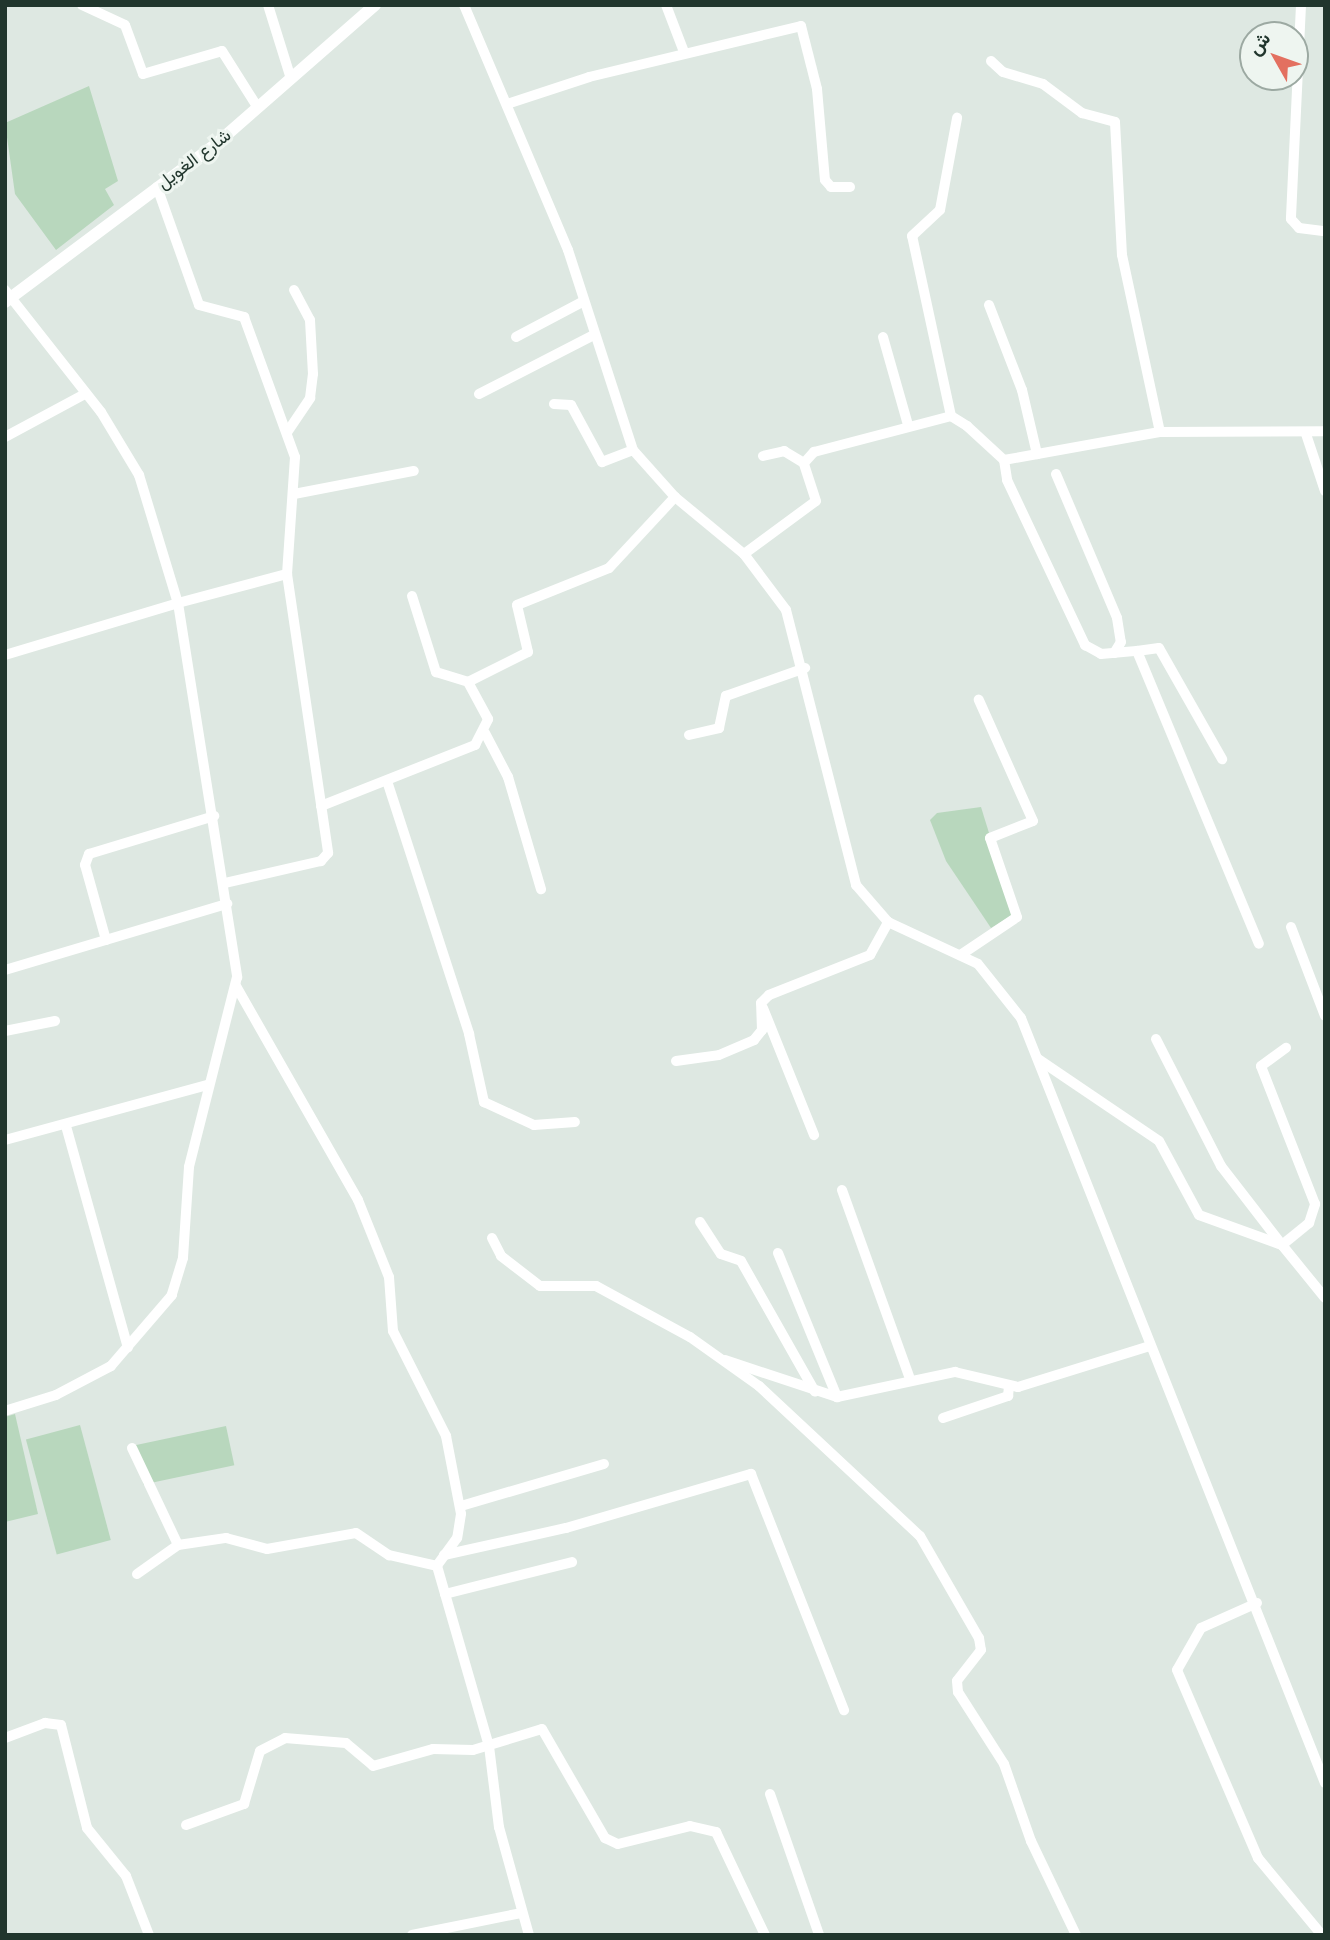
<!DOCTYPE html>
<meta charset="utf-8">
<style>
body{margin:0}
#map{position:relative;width:1330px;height:1940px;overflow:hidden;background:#dee8e2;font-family:"DM Sans",Vazirmatn,sans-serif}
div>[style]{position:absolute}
.green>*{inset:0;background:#b8d7bd;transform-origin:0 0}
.minor>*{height:10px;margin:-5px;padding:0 5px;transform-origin:5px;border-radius:5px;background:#fff}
.tertiary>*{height:12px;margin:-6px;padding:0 6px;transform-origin:6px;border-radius:6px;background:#fff}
span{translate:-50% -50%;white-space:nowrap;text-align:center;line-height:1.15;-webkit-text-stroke:6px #eef5f0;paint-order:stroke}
.street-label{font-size:18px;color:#21362d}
.frame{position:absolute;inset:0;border:7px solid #21362d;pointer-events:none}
.north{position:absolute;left:1239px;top:21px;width:70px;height:70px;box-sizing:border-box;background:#eef5f0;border:2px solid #9ca9a2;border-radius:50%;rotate:310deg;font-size:19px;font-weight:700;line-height:28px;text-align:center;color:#21362d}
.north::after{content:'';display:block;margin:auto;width:24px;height:32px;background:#e37060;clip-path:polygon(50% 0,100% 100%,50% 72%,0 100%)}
</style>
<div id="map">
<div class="green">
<div style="clip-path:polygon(89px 86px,118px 181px,105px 189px,114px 205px,56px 250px,15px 194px,5px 123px)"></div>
<div style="clip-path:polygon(981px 807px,1014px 914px,991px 928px,946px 861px,930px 820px,937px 813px)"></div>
<div style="clip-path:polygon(15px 1414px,38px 1514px,5px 1522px,5px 1417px)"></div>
<div style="left:80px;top:1425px;width:119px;height:56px;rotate:75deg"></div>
<div style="left:226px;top:1426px;width:40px;height:93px;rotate:78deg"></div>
</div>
<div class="minor">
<div style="left:82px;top:5px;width:47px;rotate:24.9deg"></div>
<div style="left:125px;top:25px;width:52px;rotate:69.8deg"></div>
<div style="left:143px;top:74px;width:82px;rotate:-16.2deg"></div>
<div style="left:222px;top:51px;width:67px;rotate:57.7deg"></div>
<div style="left:268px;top:5px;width:77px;rotate:72.7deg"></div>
<div style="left:464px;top:5px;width:266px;rotate:67deg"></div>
<div style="left:568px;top:250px;width:210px;rotate:72deg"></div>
<div style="left:633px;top:450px;width:63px;rotate:48.2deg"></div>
<div style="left:675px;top:497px;width:89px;rotate:39.6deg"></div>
<div style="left:744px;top:554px;width:70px;rotate:53.1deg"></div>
<div style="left:786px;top:610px;width:284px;rotate:75.7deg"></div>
<div style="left:856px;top:885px;width:49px;rotate:49.1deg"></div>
<div style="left:888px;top:922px;width:99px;rotate:25deg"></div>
<div style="left:978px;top:964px;width:69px;rotate:51.5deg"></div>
<div style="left:1021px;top:1018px;width:823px;rotate:68.33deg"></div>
<div style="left:666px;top:5px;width:50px;rotate:69deg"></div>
<div style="left:1301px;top:5px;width:214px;rotate:92.7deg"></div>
<div style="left:1291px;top:219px;width:12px;rotate:48deg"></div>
<div style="left:1299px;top:228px;width:26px;rotate:7deg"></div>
<div style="left:991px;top:61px;width:16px;rotate:43deg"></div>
<div style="left:1003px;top:72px;width:42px;rotate:16.7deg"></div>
<div style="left:1043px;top:84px;width:49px;rotate:36.6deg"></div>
<div style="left:1082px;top:113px;width:34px;rotate:15deg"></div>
<div style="left:1115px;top:122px;width:133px;rotate:87deg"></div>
<div style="left:1122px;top:255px;width:181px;rotate:77.9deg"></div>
<div style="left:507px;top:104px;width:86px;rotate:-18.2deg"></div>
<div style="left:589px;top:77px;width:218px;rotate:-13.5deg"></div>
<div style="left:801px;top:26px;width:65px;rotate:75.7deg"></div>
<div style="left:817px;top:89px;width:91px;rotate:85deg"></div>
<div style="left:825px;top:180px;width:9px;rotate:49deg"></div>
<div style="left:831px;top:187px;width:19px"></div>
<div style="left:157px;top:187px;width:125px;rotate:70.4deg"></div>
<div style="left:199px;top:305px;width:47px;rotate:14.9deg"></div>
<div style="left:244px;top:317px;width:149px;rotate:70deg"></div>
<div style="left:295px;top:457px;width:117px;rotate:93.9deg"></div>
<div style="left:287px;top:574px;width:282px;rotate:81.6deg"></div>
<div style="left:328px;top:853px;width:11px;rotate:131deg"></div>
<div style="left:321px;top:861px;width:98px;rotate:167.1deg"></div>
<div style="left:5px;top:290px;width:155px;rotate:51.8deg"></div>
<div style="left:101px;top:412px;width:74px;rotate:58.9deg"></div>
<div style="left:139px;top:475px;width:134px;rotate:73.1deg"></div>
<div style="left:178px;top:603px;width:113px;rotate:-14.9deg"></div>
<div style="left:989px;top:305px;width:91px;rotate:68.8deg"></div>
<div style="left:1022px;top:390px;width:66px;rotate:76.8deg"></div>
<div style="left:516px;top:337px;width:77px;rotate:-27.9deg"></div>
<div style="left:883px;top:337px;width:91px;rotate:74.1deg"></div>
<div style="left:479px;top:394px;width:129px;rotate:-27.2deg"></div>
<div style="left:554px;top:404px;width:17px;rotate:3deg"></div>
<div style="left:571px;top:405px;width:65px;rotate:61.5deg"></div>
<div style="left:602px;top:462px;width:33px;rotate:-21deg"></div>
<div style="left:951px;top:416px;width:184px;rotate:-102.2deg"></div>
<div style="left:912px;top:236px;width:38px;rotate:-43deg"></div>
<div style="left:940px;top:210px;width:94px;rotate:-79.5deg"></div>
<div style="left:288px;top:431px;width:40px;rotate:-56deg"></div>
<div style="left:310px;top:398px;width:24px;rotate:-83deg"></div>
<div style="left:313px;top:374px;width:54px;rotate:-93.2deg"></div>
<div style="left:310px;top:320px;width:34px;rotate:-118deg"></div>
<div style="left:1306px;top:434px;width:60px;rotate:71.6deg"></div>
<div style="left:5px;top:437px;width:91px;rotate:-28.3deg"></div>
<div style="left:763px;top:456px;width:22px;rotate:-13deg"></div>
<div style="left:784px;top:451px;width:23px;rotate:31deg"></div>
<div style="left:1004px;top:460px;width:158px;rotate:-10.2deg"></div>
<div style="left:1160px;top:432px;width:165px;rotate:-0.3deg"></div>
<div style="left:1056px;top:474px;width:156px;rotate:67deg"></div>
<div style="left:1117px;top:618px;width:24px;rotate:81deg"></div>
<div style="left:1121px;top:642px;width:13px;rotate:122deg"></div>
<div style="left:294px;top:494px;width:122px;rotate:-10.9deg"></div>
<div style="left:744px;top:554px;width:89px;rotate:-36.4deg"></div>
<div style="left:816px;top:501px;width:40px;rotate:-108deg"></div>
<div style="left:804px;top:463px;width:15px;rotate:-48deg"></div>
<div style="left:814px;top:452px;width:142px;rotate:-14.7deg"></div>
<div style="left:951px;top:416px;width:19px;rotate:32deg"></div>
<div style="left:967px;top:426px;width:50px;rotate:42.6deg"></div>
<div style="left:1004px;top:460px;width:20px;rotate:81deg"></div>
<div style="left:1007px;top:480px;width:183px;rotate:64.7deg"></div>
<div style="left:1085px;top:645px;width:18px;rotate:29deg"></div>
<div style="left:1101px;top:654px;width:36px;rotate:-5deg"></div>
<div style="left:1137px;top:651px;width:317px;rotate:67.4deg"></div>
<div style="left:412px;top:596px;width:80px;rotate:72.5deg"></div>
<div style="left:436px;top:672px;width:34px;rotate:17deg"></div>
<div style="left:468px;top:682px;width:67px;rotate:-26.6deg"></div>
<div style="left:528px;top:652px;width:48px;rotate:-103.2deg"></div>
<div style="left:517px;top:605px;width:99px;rotate:-21.9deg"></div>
<div style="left:609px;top:568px;width:97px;rotate:-47.1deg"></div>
<div style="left:1137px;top:651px;width:22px;rotate:-8deg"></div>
<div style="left:1159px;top:648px;width:128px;rotate:60.4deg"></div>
<div style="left:5px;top:655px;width:181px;rotate:-16.7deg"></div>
<div style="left:178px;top:603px;width:379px;rotate:81deg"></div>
<div style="left:237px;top:977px;width:196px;rotate:104.2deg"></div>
<div style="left:189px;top:1167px;width:91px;rotate:93.8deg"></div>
<div style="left:183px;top:1258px;width:39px;rotate:107deg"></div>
<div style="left:172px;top:1295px;width:94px;rotate:130.7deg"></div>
<div style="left:111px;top:1366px;width:62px;rotate:152.2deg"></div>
<div style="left:56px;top:1395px;width:53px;rotate:162.6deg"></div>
<div style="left:485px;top:733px;width:50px;rotate:62.4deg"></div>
<div style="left:508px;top:777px;width:117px;rotate:73.6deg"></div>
<div style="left:689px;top:735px;width:31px;rotate:-13deg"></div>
<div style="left:719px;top:728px;width:33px;rotate:-78deg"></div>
<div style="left:726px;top:696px;width:84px;rotate:-19.5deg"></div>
<div style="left:388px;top:784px;width:263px;rotate:72deg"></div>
<div style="left:469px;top:1034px;width:70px;rotate:77.6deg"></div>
<div style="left:484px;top:1102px;width:55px;rotate:24.7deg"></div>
<div style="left:534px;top:1125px;width:41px;rotate:-4.2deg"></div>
<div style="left:321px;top:806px;width:166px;rotate:-21.6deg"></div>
<div style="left:475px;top:745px;width:29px;rotate:-63deg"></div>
<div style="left:488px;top:719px;width:42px;rotate:-118.4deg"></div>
<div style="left:1291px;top:927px;width:95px;rotate:69.1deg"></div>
<div style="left:106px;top:940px;width:78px;rotate:-105.6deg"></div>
<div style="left:85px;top:865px;width:12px;rotate:-70deg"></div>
<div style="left:89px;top:854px;width:131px;rotate:-16.9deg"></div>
<div style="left:962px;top:954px;width:66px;rotate:-33.9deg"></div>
<div style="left:1017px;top:917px;width:83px;rotate:-108.9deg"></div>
<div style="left:990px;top:838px;width:46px;rotate:-21.6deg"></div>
<div style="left:1033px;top:821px;width:133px;rotate:-114.1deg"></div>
<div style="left:5px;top:970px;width:232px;rotate:-16.6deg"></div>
<div style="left:236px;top:986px;width:246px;rotate:60.3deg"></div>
<div style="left:358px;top:1200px;width:83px;rotate:68.1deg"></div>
<div style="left:389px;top:1277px;width:54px;rotate:85.8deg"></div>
<div style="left:393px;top:1331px;width:118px;rotate:63.2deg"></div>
<div style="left:446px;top:1436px;width:79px;rotate:79.1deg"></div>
<div style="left:461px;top:1514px;width:24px;rotate:99deg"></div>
<div style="left:457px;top:1538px;width:34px;rotate:126deg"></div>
<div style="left:437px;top:1566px;width:187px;rotate:73.9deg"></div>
<div style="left:489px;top:1746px;width:82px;rotate:83deg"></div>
<div style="left:499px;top:1827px;width:112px;rotate:74.5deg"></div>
<div style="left:763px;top:1008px;width:137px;rotate:68.1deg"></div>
<div style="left:5px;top:1031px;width:51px;rotate:-11.3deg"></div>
<div style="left:1156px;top:1039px;width:143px;rotate:62.9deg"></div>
<div style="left:1221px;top:1166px;width:100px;rotate:52.3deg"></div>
<div style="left:1282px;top:1245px;width:35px;rotate:-39deg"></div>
<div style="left:1309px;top:1223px;width:20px;rotate:-72deg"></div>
<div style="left:1315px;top:1204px;width:148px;rotate:-111.4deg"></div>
<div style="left:1261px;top:1066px;width:31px;rotate:-36deg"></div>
<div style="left:1038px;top:1059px;width:146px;rotate:34.1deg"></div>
<div style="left:1159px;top:1141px;width:84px;rotate:61.6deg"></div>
<div style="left:1199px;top:1215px;width:88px;rotate:19.9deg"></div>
<div style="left:1282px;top:1245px;width:68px;rotate:50.9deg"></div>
<div style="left:676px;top:1061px;width:43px;rotate:-7.9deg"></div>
<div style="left:719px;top:1055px;width:38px;rotate:-23deg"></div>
<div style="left:754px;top:1040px;width:13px;rotate:-51deg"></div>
<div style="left:762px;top:1030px;width:27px;rotate:-92deg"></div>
<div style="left:761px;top:1003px;width:11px;rotate:-45deg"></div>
<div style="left:769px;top:995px;width:109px;rotate:-21.6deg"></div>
<div style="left:870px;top:955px;width:38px;rotate:-61deg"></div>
<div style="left:66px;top:1126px;width:230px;rotate:74.4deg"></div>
<div style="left:5px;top:1140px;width:210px;rotate:-15.2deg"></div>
<div style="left:842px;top:1190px;width:201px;rotate:70.2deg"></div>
<div style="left:700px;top:1222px;width:38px;rotate:57deg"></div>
<div style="left:721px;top:1254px;width:21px;rotate:19deg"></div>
<div style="left:741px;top:1261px;width:150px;rotate:60.5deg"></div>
<div style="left:492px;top:1238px;width:20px;rotate:63deg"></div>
<div style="left:501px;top:1256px;width:49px;rotate:37.6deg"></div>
<div style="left:540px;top:1286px;width:56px"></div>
<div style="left:596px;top:1286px;width:107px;rotate:28.5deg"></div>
<div style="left:690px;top:1337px;width:85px;rotate:35.4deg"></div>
<div style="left:759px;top:1386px;width:220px;rotate:43deg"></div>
<div style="left:920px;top:1536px;width:118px;rotate:60deg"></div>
<div style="left:979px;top:1638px;width:12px;rotate:81deg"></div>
<div style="left:981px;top:1650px;width:39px;rotate:128deg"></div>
<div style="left:957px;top:1681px;width:11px;rotate:85deg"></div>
<div style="left:958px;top:1692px;width:85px;rotate:57.4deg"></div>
<div style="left:1004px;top:1764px;width:82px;rotate:70.7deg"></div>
<div style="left:1031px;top:1841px;width:104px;rotate:64.4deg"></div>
<div style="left:778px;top:1253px;width:156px;rotate:67.7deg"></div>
<div style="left:725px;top:1360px;width:118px;rotate:18.3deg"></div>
<div style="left:837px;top:1397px;width:121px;rotate:-12deg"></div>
<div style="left:955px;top:1372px;width:65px;rotate:13.4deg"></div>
<div style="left:1018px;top:1387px;width:138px;rotate:-17.3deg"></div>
<div style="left:943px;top:1418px;width:69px;rotate:-18.7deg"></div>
<div style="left:1008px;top:1396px;width:10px;rotate:-84deg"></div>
<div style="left:132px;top:1448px;width:107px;rotate:64.6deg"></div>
<div style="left:178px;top:1545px;width:49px;rotate:-8.3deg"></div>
<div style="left:226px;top:1538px;width:42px;rotate:15deg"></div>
<div style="left:267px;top:1549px;width:90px;rotate:-10.2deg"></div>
<div style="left:356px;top:1533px;width:40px;rotate:34deg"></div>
<div style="left:389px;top:1555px;width:49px;rotate:12.9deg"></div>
<div style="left:461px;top:1506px;width:149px;rotate:-16.4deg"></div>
<div style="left:444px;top:1555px;width:125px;rotate:-12.5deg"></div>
<div style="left:566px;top:1528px;width:193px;rotate:-16.3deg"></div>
<div style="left:751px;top:1474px;width:254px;rotate:68.5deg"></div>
<div style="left:137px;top:1574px;width:50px;rotate:-35.3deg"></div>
<div style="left:445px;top:1594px;width:131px;rotate:-14.1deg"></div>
<div style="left:1257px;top:1603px;width:61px;rotate:155.9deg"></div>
<div style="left:1201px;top:1628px;width:48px;rotate:119.7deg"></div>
<div style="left:1177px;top:1670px;width:205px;rotate:66.7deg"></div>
<div style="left:1258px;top:1858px;width:100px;rotate:50.3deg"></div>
<div style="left:5px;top:1738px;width:43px;rotate:-20.6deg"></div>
<div style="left:45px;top:1723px;width:16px;rotate:7deg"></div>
<div style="left:61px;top:1725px;width:106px;rotate:75.8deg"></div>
<div style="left:87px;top:1828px;width:62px;rotate:50.9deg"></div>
<div style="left:126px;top:1876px;width:63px;rotate:68.7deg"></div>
<div style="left:770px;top:1794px;width:149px;rotate:70.8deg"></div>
<div style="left:186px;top:1825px;width:62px;rotate:-19.9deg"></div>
<div style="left:244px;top:1804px;width:55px;rotate:-73.2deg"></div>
<div style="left:260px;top:1751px;width:28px;rotate:-27deg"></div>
<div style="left:285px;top:1738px;width:61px;rotate:4.7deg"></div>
<div style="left:346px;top:1743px;width:35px;rotate:40deg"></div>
<div style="left:373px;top:1766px;width:62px;rotate:-15.8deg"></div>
<div style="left:433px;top:1749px;width:40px;rotate:1.4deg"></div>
<div style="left:473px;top:1750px;width:72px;rotate:-16.9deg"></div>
<div style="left:542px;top:1729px;width:126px;rotate:60deg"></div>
<div style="left:605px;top:1838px;width:14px;rotate:25deg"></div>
<div style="left:618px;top:1844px;width:74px;rotate:-14deg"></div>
<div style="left:690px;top:1826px;width:27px;rotate:13deg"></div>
<div style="left:716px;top:1832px;width:114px;rotate:64.6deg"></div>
<div style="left:412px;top:1935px;width:111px;rotate:-11.4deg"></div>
</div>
<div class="tertiary">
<div style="left:5px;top:302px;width:262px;rotate:-36.8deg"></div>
<div style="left:215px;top:145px;width:213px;rotate:-41.2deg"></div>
</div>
<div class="street-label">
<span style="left:194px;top:159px;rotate:-37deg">شارع الغويل</span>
</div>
<div class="frame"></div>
<div class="north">ش</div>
</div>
